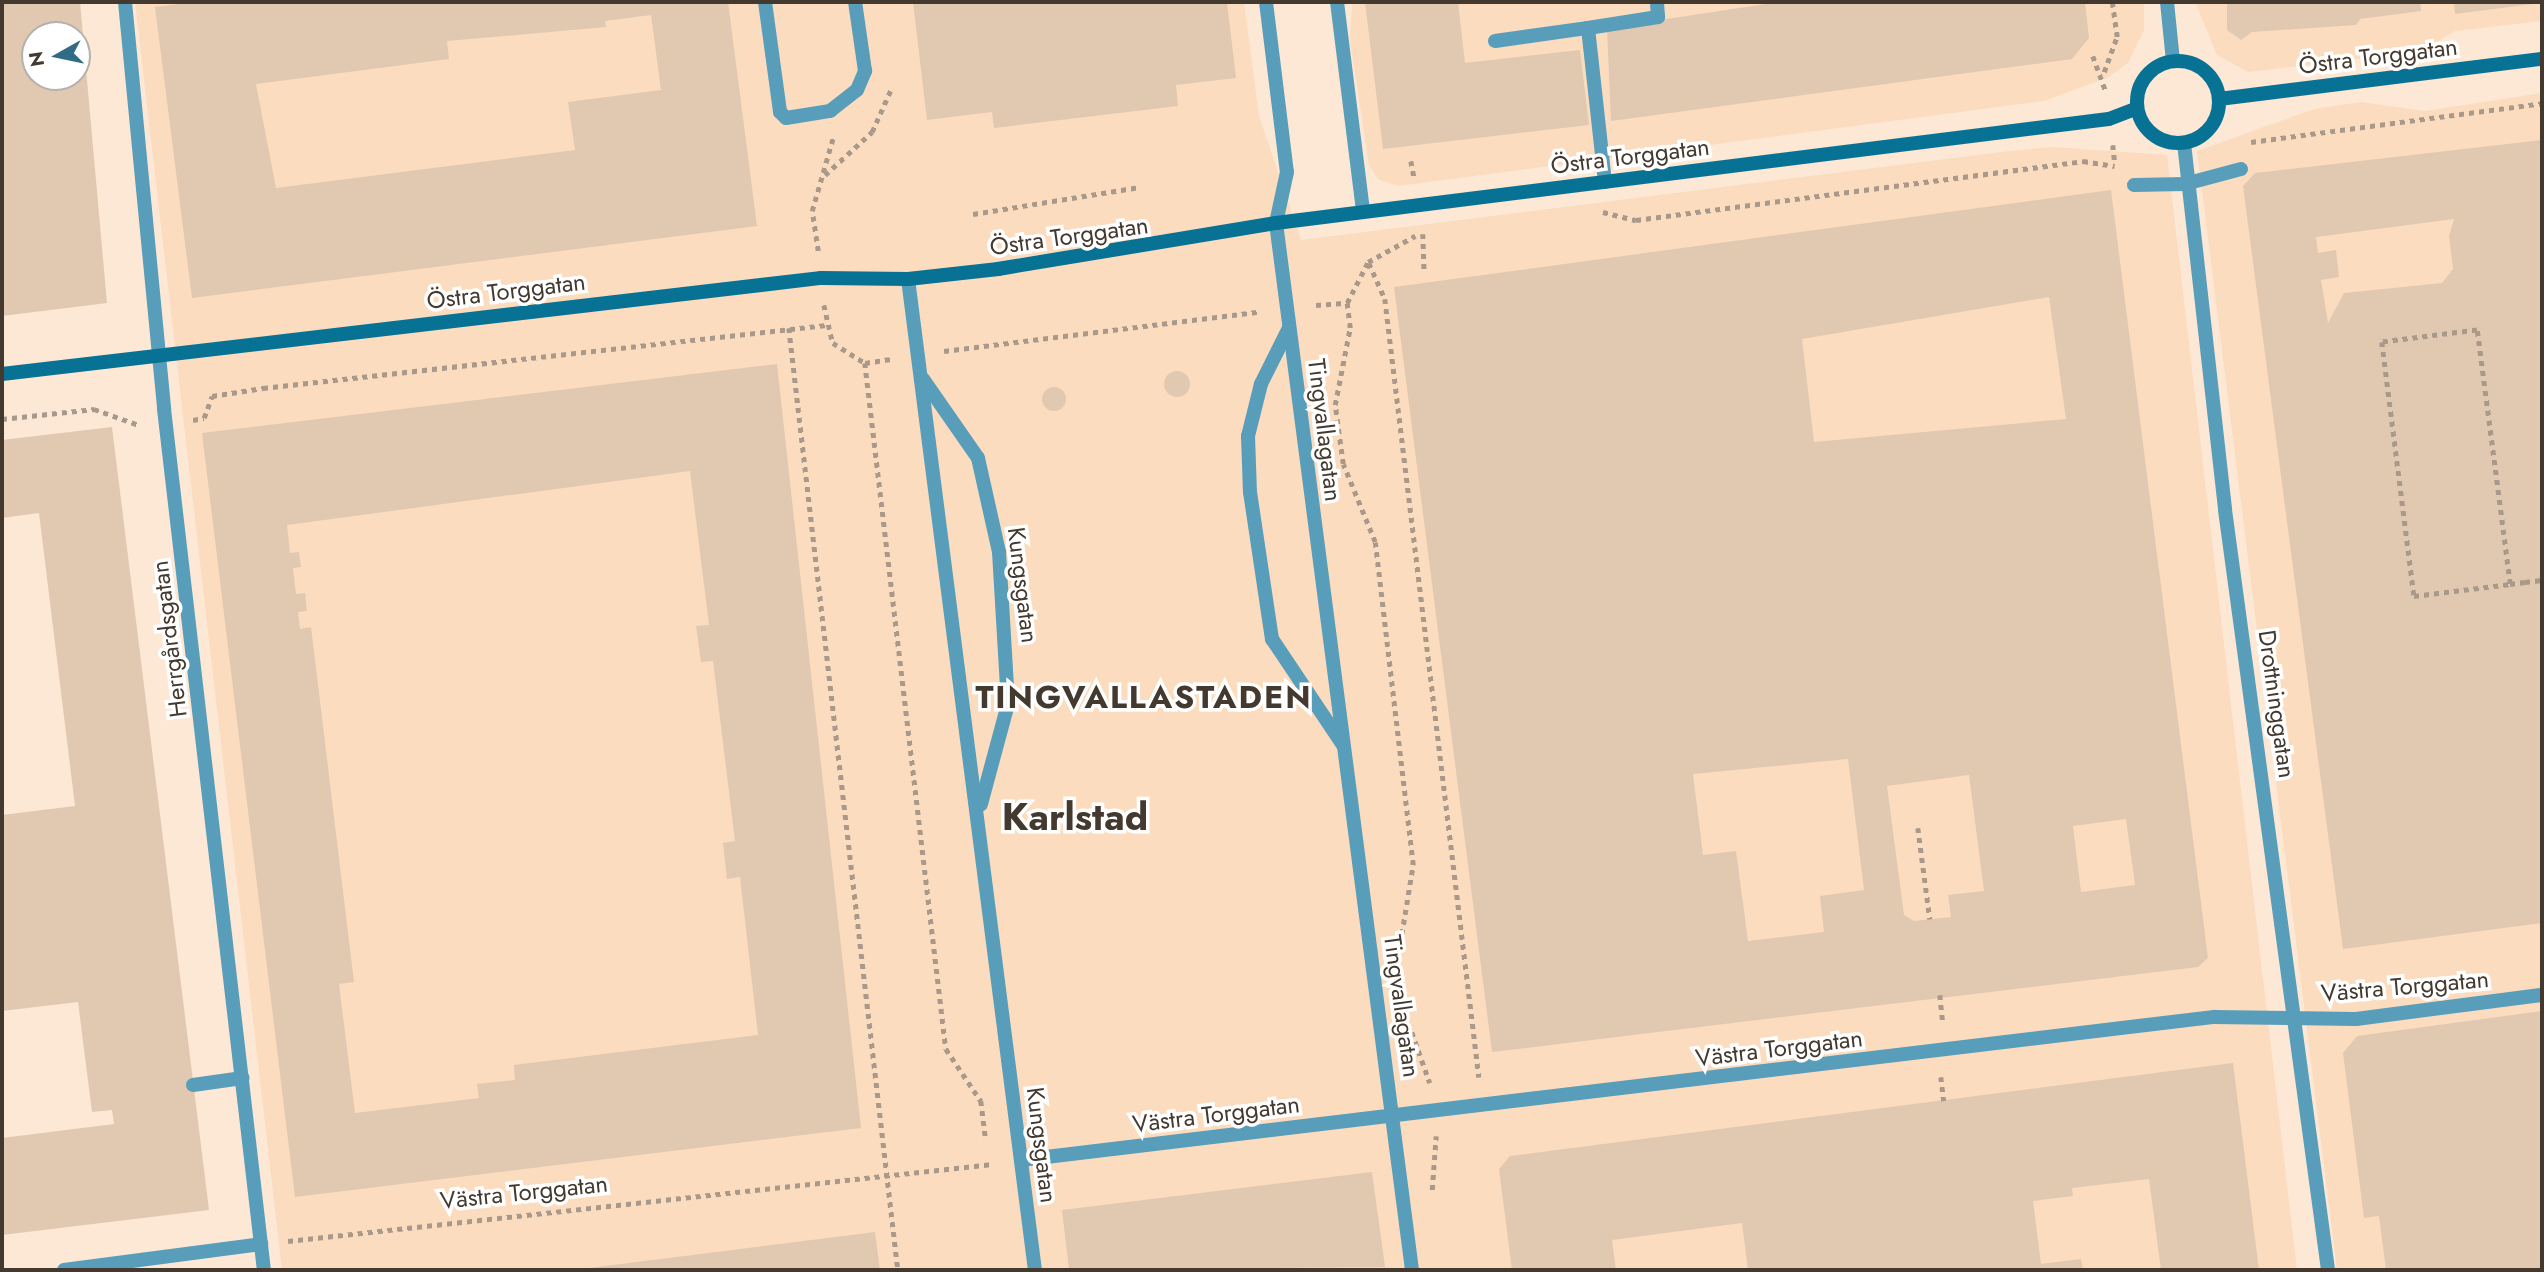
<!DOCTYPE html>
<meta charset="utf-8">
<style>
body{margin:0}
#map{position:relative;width:2544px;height:1272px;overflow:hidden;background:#fde8d5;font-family:Jost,sans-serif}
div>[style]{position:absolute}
.built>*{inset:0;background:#fcdcbf}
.building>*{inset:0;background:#e1c8b1}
.round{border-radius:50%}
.path>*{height:4.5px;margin-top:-2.25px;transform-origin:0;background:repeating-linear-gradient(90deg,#a9998a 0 5px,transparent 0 10px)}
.lane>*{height:14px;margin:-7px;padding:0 7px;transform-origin:7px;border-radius:7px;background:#589dba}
.street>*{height:14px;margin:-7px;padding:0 7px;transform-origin:7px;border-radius:7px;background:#589dba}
.secondary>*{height:14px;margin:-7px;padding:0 7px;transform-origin:7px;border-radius:7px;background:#077294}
.secondary>.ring{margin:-7px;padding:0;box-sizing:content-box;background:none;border:14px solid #077294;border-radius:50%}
span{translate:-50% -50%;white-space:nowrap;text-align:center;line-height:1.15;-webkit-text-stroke:7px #fff;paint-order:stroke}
.street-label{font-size:24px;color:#43392f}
.district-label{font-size:32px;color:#43392f;font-weight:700;letter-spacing:2px}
.town-label{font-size:38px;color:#43392f;font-weight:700}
.frame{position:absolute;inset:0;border:4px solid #43392f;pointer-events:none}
.north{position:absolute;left:21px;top:21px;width:70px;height:70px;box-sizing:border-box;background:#fff;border:2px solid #b4b0ac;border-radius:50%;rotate:261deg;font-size:19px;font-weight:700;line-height:28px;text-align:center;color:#43392f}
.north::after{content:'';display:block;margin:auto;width:24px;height:32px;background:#316c84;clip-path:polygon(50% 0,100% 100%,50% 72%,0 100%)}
</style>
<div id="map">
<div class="built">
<div style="clip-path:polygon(135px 2px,1244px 2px,1259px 116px,1301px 240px,2009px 151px,2052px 147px,2167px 155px,2297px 1270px,282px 1270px)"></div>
<div style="clip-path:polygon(1352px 2px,2144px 2px,2144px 30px,2128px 63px,2107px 78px,2044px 101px,1398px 186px,1379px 180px,1369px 165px,1350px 41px)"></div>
<div style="clip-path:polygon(2195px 2px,2542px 2px,2542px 21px,2455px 31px,2419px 52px,2248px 72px,2217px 55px)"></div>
<div style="clip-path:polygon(2542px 93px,2542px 1270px,2337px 1270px,2197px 151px,2314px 109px,2361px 102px,2425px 111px)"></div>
</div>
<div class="building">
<div style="clip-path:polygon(evenodd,2px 2px,80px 2px,107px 303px,2px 316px,2px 2px,35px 35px,77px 35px,77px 77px,35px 77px,35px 35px)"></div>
<div style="clip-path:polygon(evenodd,194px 2px,728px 2px,757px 226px,192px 298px,155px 7px,194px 2px,651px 15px,661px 90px,568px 102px,575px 150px,276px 188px,256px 84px,449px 59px,447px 41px,606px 27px,605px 21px,651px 15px)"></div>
<div style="clip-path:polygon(913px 2px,1227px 2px,1236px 78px,1176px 85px,1178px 106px,994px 128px,992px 112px,927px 120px)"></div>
<div style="clip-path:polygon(1365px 2px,1458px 2px,1465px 63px,1580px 50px,1589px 125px,1383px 149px)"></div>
<div style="clip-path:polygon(1779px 2px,2085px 2px,2089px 38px,2072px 59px,1611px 121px,1607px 28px)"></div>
<div style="clip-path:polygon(2227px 2px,2420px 2px,2421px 11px,2360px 19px,2356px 25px,2252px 32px,2241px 40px,2227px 30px)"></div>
<div style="clip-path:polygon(2454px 2px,2539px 2px,2540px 3px,2455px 14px)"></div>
<div style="clip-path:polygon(evenodd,2542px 140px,2542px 923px,2343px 949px,2243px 186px,2255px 173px,2542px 140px,2454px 219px,2449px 236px,2453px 269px,2442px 283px,2344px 293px,2328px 323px,2321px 280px,2339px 277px,2336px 250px,2318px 253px,2316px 237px,2454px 219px)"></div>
<div style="clip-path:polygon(evenodd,2111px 190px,2208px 958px,2198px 967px,1492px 1052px,1394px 287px,2111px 190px,2049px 297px,2066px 419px,1814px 442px,1802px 339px,2049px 297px,2111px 190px,1848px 759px,1864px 890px,1820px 896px,1824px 932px,1748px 941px,1736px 851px,1703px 855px,1693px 774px,1848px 759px,2111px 190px,1969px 775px,1984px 891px,1948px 895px,1951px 917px,1914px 921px,1904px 915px,1887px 786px,1969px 775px,2111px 190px,2126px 819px,2135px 885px,2081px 892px,2073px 826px,2126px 819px)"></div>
<div style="clip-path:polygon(evenodd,777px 364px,861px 1128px,295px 1197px,202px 433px,777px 364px,690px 471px,709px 625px,696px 626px,701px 662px,713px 661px,735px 841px,723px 843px,727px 879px,740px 877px,758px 1035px,514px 1065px,515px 1080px,477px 1084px,479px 1098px,355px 1113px,339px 984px,354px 982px,311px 627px,300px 629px,298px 612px,307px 611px,305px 593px,296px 594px,293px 568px,301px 567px,299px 552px,290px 553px,287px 525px,690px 471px)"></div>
<div class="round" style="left:1164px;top:371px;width:26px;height:26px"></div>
<div class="round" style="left:1042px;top:387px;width:24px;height:24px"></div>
<div style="clip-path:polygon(112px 427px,209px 1210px,2px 1235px,2px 1138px,114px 1124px,112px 1110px,92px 1112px,78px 1002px,2px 1011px,2px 815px,75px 806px,39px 513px,2px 518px,2px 440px)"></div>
<div style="clip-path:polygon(2542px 1011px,2542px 1270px,2386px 1270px,2379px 1216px,2364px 1218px,2343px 1053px,2357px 1036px)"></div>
<div style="clip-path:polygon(2233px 1063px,2259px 1270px,2161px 1270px,2149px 1179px,2072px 1188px,2073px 1196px,2033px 1201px,2041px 1264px,2081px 1259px,2083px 1270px,1748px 1270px,1742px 1223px,1612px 1240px,1616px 1270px,1512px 1270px,1499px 1169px,1510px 1156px)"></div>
<div style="clip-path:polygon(1372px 1172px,1385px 1267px,1069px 1270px,1062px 1210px)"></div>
<div style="clip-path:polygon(875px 1232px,880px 1270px,582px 1270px,581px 1269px)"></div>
</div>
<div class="path">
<div style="left:2093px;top:56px;width:37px;rotate:70deg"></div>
<div style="left:2104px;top:72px;width:37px;rotate:-70deg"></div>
<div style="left:2117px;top:37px;width:35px;rotate:-98deg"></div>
<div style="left:2251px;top:142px;width:294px;rotate:-7.6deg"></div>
<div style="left:2113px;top:145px;width:19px;rotate:84deg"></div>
<div style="left:1411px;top:161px;width:16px;rotate:79deg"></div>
<div style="left:825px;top:175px;width:64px;rotate:-42.5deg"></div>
<div style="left:872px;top:132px;width:49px;rotate:-66deg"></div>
<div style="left:1603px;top:212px;width:34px;rotate:14deg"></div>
<div style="left:1636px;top:220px;width:451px;rotate:-7.5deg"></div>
<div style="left:2083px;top:161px;width:32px;rotate:9deg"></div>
<div style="left:973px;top:214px;width:169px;rotate:-9.2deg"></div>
<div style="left:1423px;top:234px;width:38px;rotate:88deg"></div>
<div style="left:818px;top:251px;width:40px;rotate:-98.5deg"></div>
<div style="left:812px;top:211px;width:76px;rotate:-74deg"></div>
<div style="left:1369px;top:263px;width:39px;rotate:66deg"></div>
<div style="left:1385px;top:299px;width:784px;rotate:83.11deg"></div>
<div style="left:824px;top:305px;width:39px;rotate:77deg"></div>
<div style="left:833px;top:343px;width:38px;rotate:32deg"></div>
<div style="left:865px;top:363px;width:26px;rotate:-9deg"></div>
<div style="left:1316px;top:305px;width:31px;rotate:-4deg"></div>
<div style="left:789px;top:328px;width:948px;rotate:83.4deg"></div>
<div style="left:944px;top:351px;width:317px;rotate:-7.1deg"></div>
<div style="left:865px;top:363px;width:691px;rotate:83.27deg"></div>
<div style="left:946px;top:1049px;width:63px;rotate:56.1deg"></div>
<div style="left:981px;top:1101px;width:40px;rotate:82.9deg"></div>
<div style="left:2px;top:419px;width:93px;rotate:-6.2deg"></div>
<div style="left:94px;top:409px;width:48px;rotate:19.6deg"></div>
<div style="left:193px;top:420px;width:11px;rotate:-10deg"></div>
<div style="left:204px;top:418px;width:23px;rotate:-70deg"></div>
<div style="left:212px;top:396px;width:52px;rotate:-8.9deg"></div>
<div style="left:263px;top:388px;width:567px;rotate:-6.38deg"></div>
<div style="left:2510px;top:584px;width:256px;rotate:-97.4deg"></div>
<div style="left:2477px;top:330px;width:96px;rotate:172.8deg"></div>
<div style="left:2382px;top:342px;width:256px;rotate:82.8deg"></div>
<div style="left:2414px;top:596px;width:97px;rotate:-7.1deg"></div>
<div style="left:2510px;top:584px;width:15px;rotate:-8deg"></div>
<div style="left:2525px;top:582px;width:17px;rotate:-7deg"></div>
<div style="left:1918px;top:828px;width:92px;rotate:82.5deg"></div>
<div style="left:1400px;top:944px;width:80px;rotate:-80.7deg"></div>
<div style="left:1413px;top:865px;width:325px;rotate:-96.7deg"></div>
<div style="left:1375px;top:542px;width:84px;rotate:-112.3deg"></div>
<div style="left:1343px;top:464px;width:60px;rotate:-97.7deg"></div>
<div style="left:1335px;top:405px;width:78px;rotate:-79deg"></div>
<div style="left:1350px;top:328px;width:25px;rotate:-97deg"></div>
<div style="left:1347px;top:303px;width:46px;rotate:-62.9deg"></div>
<div style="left:1368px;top:262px;width:54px;rotate:-29deg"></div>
<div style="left:1940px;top:995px;width:27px;rotate:84deg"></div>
<div style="left:1412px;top:1032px;width:54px;rotate:70.6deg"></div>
<div style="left:1941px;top:1077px;width:24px;rotate:83deg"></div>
<div style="left:1432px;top:1190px;width:54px;rotate:-85.8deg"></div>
<div style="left:288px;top:1241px;width:709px;rotate:-6.23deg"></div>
</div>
<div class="lane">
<div style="left:1588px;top:28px;width:71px;rotate:-8.9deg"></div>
<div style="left:1658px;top:17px;width:15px;rotate:-94deg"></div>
<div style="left:1495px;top:41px;width:94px;rotate:-8deg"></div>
<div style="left:1588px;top:28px;width:155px;rotate:83.7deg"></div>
<div style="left:193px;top:1085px;width:50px;rotate:-8deg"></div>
</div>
<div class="street">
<div style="left:125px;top:2px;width:409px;rotate:84.5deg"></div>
<div style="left:164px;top:409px;width:867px;rotate:83.38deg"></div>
<div style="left:765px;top:2px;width:111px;rotate:82.2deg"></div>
<div style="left:780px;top:112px;width:8px;rotate:45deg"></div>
<div style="left:786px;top:118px;width:45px;rotate:-9deg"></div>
<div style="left:830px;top:111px;width:34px;rotate:-38deg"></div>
<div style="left:857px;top:90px;width:21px;rotate:-67deg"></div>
<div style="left:865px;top:71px;width:70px;rotate:-98.2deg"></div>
<div style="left:1266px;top:2px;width:171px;rotate:83deg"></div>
<div style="left:1287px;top:172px;width:52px;rotate:102.2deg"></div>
<div style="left:1276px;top:223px;width:1056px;rotate:82.6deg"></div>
<div style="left:1337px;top:2px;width:211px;rotate:82.9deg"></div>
<div style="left:2167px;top:2px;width:59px;rotate:84.2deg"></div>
<div style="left:2184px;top:143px;width:369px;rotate:83.6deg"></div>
<div style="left:2225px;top:510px;width:767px;rotate:82.28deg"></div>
<div style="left:2134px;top:185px;width:51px;rotate:-1.1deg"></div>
<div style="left:2185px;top:184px;width:58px;rotate:-15deg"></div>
<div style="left:908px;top:279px;width:999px;rotate:82.7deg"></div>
<div style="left:1289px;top:328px;width:63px;rotate:116.6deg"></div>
<div style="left:1261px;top:384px;width:54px;rotate:104deg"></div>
<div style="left:1248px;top:436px;width:56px;rotate:88deg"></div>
<div style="left:1250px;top:492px;width:149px;rotate:81.5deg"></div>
<div style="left:1272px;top:639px;width:128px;rotate:56.2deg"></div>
<div style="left:923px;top:379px;width:96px;rotate:55.2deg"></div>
<div style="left:978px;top:458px;width:96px;rotate:77.4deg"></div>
<div style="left:999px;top:552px;width:152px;rotate:86.6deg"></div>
<div style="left:1008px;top:704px;width:104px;rotate:105.1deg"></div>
<div style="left:1021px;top:1160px;width:1202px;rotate:-6.84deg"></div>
<div style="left:2214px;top:1017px;width:142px;rotate:0.8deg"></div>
<div style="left:2356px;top:1019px;width:188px;rotate:-7.4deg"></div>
<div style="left:64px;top:1270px;width:199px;rotate:-7.5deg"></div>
</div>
<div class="secondary">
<div class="ring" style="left:2137px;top:61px;width:68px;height:68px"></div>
<div style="left:2219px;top:99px;width:325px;rotate:-7.1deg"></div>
<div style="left:2px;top:374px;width:825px;rotate:-6.69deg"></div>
<div style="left:821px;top:278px;width:87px;rotate:0.7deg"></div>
<div style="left:908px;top:279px;width:91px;rotate:-6.3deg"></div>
<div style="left:998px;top:269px;width:282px;rotate:-9.4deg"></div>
<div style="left:1276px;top:223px;width:839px;rotate:-7.12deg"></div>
<div style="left:2109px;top:119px;width:30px;rotate:-21deg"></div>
</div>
<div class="street-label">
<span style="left:2378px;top:56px;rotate:-7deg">Östra Torggatan</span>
<span style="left:1630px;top:156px;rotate:-7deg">Östra Torggatan</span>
<span style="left:1069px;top:236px;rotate:-8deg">Östra Torggatan</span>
<span style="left:506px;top:291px;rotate:-7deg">Östra Torggatan</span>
<span style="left:1325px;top:430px;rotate:83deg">Tingvallagatan</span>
<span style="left:1023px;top:585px;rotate:83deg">Kungsgatan</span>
<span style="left:169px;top:639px;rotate:-97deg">Herrgårdsgatan</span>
<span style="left:2277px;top:704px;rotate:82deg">Drottninggatan</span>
<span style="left:2405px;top:986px;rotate:-5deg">Västra Torggatan</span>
<span style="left:1402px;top:1006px;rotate:82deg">Tingvallagatan</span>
<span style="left:1779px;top:1048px;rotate:-7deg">Västra Torggatan</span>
<span style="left:1216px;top:1114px;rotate:-7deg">Västra Torggatan</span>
<span style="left:1042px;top:1145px;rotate:83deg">Kungsgatan</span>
<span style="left:524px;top:1192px;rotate:-6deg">Västra Torggatan</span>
</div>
<div class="district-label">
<span style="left:1144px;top:697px">TINGVALLASTADEN</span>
</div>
<div class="town-label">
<span style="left:1075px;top:817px">Karlstad</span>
</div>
<div class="frame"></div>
<div class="north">N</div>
</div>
